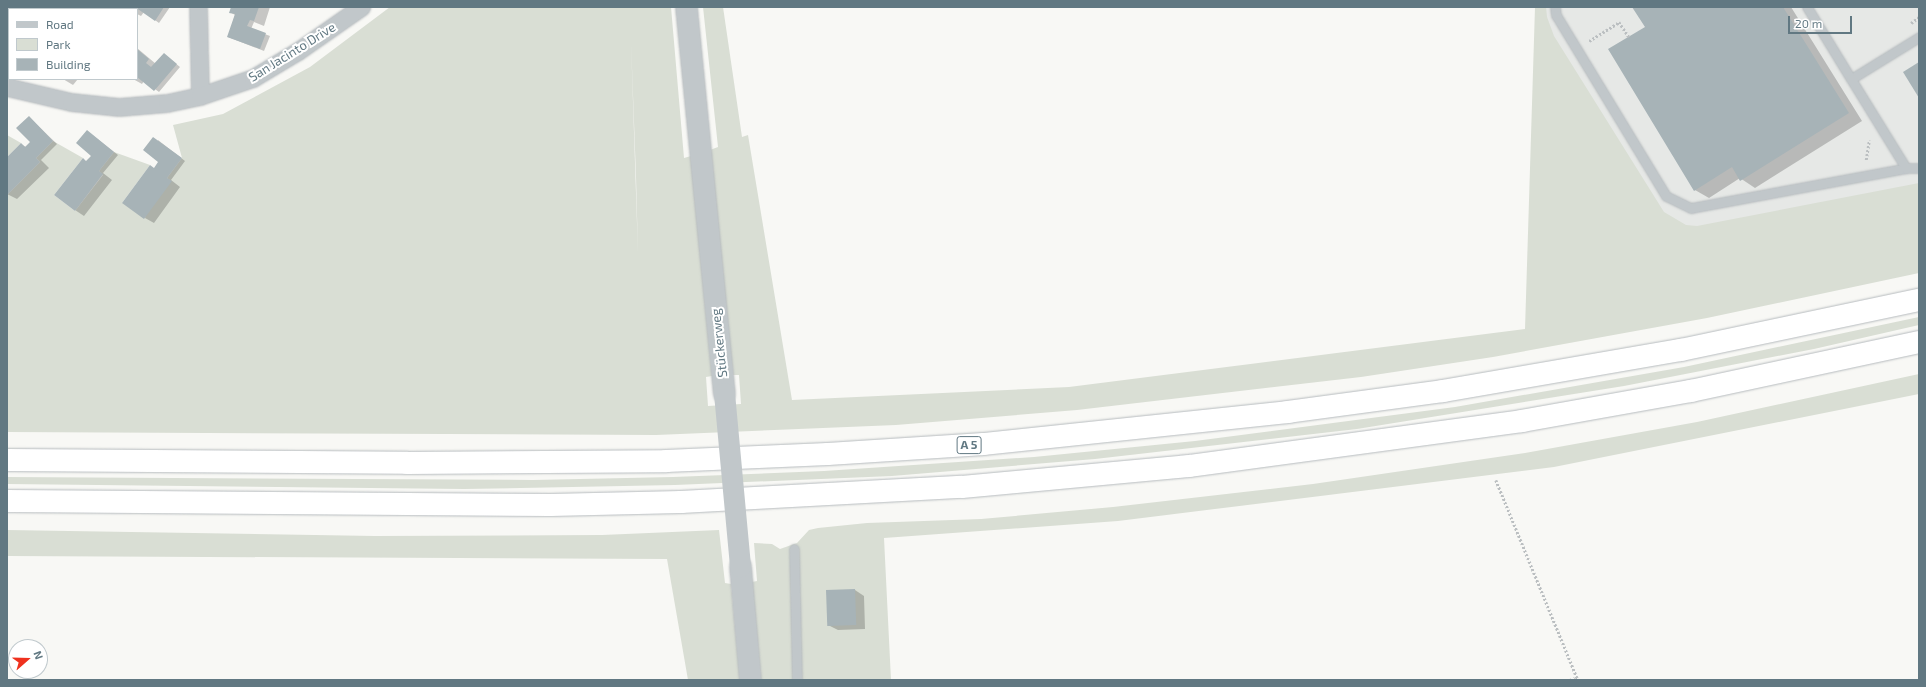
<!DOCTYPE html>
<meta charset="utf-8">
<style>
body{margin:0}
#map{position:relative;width:1926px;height:687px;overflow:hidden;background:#f8f8f5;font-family:"Exo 2",sans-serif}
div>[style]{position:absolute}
.built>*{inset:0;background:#e6e8e6}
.green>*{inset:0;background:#d9ded4}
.shadow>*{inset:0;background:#0003}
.building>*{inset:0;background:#a7b3b7;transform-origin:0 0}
.path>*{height:2.5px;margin-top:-1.25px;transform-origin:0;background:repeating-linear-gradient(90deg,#bbbfc1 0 2px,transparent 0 4px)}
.roads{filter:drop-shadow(0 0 1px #b6bbbe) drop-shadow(0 0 1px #b6bbbe)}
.service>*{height:9px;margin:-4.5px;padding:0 4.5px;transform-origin:4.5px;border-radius:4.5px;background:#c1c7ca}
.minor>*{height:17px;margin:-8.5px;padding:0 8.5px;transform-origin:8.5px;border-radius:8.5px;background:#c1c7ca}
.tertiary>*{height:21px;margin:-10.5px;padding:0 10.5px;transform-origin:10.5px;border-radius:10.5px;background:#c1c7ca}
.motorway>*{height:22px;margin:-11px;padding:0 11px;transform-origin:11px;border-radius:11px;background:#fff}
.tertiary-bridge>*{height:21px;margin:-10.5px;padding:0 10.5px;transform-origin:10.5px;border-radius:10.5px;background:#c1c7ca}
span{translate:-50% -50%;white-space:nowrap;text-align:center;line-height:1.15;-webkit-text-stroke:4px #fff;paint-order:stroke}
.shield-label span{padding:1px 3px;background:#fff;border:1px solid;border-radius:3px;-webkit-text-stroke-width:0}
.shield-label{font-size:12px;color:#617882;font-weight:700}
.street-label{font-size:13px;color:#617882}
.frame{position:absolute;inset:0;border:8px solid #617882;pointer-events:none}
.legend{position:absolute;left:8px;top:8px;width:130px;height:72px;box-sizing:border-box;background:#fff;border:1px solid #c0c9cd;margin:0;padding:5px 7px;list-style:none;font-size:12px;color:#617882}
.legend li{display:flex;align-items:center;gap:8px;height:20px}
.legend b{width:20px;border:1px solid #c0c9cd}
.north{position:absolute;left:8px;top:639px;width:40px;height:40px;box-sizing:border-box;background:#fff;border:1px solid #c0c9cd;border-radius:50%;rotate:70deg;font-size:11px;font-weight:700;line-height:16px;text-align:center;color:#617882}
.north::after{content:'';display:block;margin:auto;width:14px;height:18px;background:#ef311e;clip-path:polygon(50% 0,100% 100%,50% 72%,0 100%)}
.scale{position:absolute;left:1788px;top:16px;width:64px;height:18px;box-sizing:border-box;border:2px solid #617882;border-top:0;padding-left:5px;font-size:12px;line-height:14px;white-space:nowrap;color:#617882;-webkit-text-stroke:3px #fff;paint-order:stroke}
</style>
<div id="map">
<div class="built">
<div style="clip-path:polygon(1535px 7px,1919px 7px,1919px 253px,1666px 307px)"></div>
</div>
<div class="green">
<div style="clip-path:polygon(evenodd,390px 7px,671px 7px,684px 158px,691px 156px,712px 376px,706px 377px,708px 406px,741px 404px,739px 375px,733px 375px,710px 150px,718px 147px,703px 7px,723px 7px,742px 137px,748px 135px,792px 400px,1069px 387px,1525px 329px,1535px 7px,1546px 7px,1547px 17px,1554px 36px,1664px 212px,1686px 225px,1697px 226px,1919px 183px,1919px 273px,1707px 318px,1493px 357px,1361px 377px,1077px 410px,896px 425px,656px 435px,7px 432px,7px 195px,40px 162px,36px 158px,53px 141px,83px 158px,54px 195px,75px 211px,103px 175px,99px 171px,114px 152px,150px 165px,122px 203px,171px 181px,167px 178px,182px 158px,173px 125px,223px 114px,310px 67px,390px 7px,631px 41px,636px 177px,638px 254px,631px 41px)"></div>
<div style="clip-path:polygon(7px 135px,21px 143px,7px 157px)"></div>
<div style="clip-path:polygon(1919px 317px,1919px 325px,1814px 349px,1624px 386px,1357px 429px,1095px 459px,892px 476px,675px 485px,464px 489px,7px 484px,7px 477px,533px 480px,673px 477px,824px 471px,1034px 457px,1195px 441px,1455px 407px,1684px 367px)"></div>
<div style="clip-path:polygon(1919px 374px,1919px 394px,1554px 467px,1118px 521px,884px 538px,891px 680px,761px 680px,752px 582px,757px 581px,754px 543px,772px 544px,780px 549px,797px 543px,809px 530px,818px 528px,867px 523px,981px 519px,1113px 507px,1313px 484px,1525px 453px,1697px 422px)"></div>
<div style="clip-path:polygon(7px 530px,375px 536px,602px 535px,719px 530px,725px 583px,731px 584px,740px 680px,688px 680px,667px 559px,7px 556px)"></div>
</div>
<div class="shadow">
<div style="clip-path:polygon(126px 7px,170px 7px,159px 23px,144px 12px,141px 16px,137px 14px,137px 9px)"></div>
<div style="clip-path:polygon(232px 7px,270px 7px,264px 26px,254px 22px,251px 29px,270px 36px,264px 51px,228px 37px,235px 15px,230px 12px)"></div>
<div style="clip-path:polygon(1634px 7px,1791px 7px,1862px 121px,1755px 188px,1740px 178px,1709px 198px,1695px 190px,1646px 28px)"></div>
<div style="clip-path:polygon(9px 36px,9px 52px,7px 50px)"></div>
<div style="clip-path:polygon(137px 48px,156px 64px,164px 54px,180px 67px,159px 92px,144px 81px,142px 84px,133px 79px,137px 79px)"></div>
<div style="clip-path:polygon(63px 79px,78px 79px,73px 85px)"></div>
<div style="clip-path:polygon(29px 117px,57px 144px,41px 160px,49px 168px,17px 199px,7px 194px,7px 159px,21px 144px,26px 147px,31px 142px)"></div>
<div style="clip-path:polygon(91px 134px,118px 155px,103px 173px,112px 180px,84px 216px,75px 210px,87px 162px,92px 155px)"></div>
<div style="clip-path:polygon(158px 140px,185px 161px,171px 180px,180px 187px,154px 223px,145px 218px,155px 169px,160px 162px)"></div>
<div style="clip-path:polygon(855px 590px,864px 596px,865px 629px,838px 630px,828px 625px)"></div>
</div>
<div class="building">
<div style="clip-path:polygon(124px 7px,164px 7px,155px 21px,135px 7px)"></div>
<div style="clip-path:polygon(231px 7px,259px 7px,254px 21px,250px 20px,247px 26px,266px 33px,260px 49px,227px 37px,235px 14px,229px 13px)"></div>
<div style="clip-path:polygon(1632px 7px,1783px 7px,1849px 113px,1740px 181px,1732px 167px,1694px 191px,1608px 49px,1645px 27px)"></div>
<div style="clip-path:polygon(9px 35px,9px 53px,7px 52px)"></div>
<div style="clip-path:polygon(137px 49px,149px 59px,146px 63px,151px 67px,164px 53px,177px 64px,154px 91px,137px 77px)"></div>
<div style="clip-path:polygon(1919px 62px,1919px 98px,1903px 72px)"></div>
<div style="clip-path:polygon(29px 116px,53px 141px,36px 158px,40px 162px,7px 195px,7px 157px,21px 143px,25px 147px,30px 142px,16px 128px)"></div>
<div style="clip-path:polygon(87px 130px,114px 152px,99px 171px,103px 174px,75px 211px,54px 195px,83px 158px,86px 161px,91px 156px,76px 143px)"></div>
<div style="clip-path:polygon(153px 137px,182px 158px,167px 178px,172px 181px,144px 219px,122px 203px,150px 165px,154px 168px,158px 162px,143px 150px)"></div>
<div style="left:855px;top:589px;width:36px;height:29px;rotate:88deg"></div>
</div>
<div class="path">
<div style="left:1911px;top:23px;width:10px;rotate:-37deg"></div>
<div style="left:1589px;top:41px;width:36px;rotate:-32deg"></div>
<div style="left:1619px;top:22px;width:18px;rotate:56deg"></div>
<div style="left:1866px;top:160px;width:20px;rotate:-81deg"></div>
<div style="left:1496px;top:480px;width:216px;rotate:67.7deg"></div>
<div style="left:1570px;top:680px;width:5px;rotate:-22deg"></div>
</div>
<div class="roads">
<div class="service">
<div style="left:1555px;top:7px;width:8px;rotate:83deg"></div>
<div style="left:1556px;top:15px;width:212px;rotate:58.7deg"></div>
<div style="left:1666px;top:196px;width:28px;rotate:26deg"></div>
<div style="left:1691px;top:208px;width:219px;rotate:-10.5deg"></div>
<div style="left:1906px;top:168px;width:13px"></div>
<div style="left:1807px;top:7px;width:84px;rotate:58.6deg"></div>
<div style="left:1851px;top:79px;width:80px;rotate:-31.7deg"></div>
<div style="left:1851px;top:79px;width:105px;rotate:58.3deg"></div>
<div style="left:794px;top:549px;width:131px;rotate:88.7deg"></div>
</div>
<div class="minor">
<div style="left:198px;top:7px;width:89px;rotate:88.7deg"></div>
<div style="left:7px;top:87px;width:66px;rotate:13.2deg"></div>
<div style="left:71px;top:102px;width:48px;rotate:5.9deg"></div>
<div style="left:119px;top:107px;width:48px;rotate:-4.8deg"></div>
<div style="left:167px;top:103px;width:34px;rotate:-12deg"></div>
<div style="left:200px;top:96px;width:56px;rotate:-18.8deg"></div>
<div style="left:253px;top:78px;width:52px;rotate:-31deg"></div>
<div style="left:298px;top:51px;width:77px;rotate:-34.9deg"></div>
</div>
<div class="tertiary">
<div style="left:686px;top:7px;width:388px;rotate:84.4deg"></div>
<div style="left:740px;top:566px;width:114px;rotate:85deg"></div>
</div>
<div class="motorway">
<div style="left:7px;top:460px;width:400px;rotate:0.4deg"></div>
<div style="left:407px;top:463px;width:259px;rotate:-0.4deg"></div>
<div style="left:666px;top:461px;width:162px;rotate:-2.5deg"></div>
<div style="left:828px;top:454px;width:156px;rotate:-3.7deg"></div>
<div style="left:984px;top:444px;width:306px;rotate:-6deg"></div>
<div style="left:1288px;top:412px;width:156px;rotate:-7.7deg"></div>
<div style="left:1443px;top:391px;width:242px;rotate:-9.8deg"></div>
<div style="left:1681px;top:350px;width:243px;rotate:-11.9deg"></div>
<div style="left:7px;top:501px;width:544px;rotate:0.42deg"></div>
<div style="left:551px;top:505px;width:130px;rotate:-1.3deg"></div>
<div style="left:681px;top:502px;width:281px;rotate:-3.1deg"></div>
<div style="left:962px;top:487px;width:229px;rotate:-5.3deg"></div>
<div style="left:1190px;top:466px;width:335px;rotate:-7.7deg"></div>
<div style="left:1522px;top:421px;width:172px;rotate:-10.1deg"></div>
<div style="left:1691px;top:391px;width:233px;rotate:-12.1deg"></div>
</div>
</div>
<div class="tertiary-bridge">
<div style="left:724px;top:393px;width:174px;rotate:84.7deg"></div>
</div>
<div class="shield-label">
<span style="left:969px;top:445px">A 5</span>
</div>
<div class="street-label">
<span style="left:292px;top:52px;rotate:-32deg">San Jacinto Drive</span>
<span style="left:719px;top:343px;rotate:-96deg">Stückerweg</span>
</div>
<div class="frame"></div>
<ul class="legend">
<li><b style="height:5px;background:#c1c7ca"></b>Road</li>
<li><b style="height:11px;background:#d9ded4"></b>Park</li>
<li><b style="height:11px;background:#a7b3b7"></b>Building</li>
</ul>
<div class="north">N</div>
<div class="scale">20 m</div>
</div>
